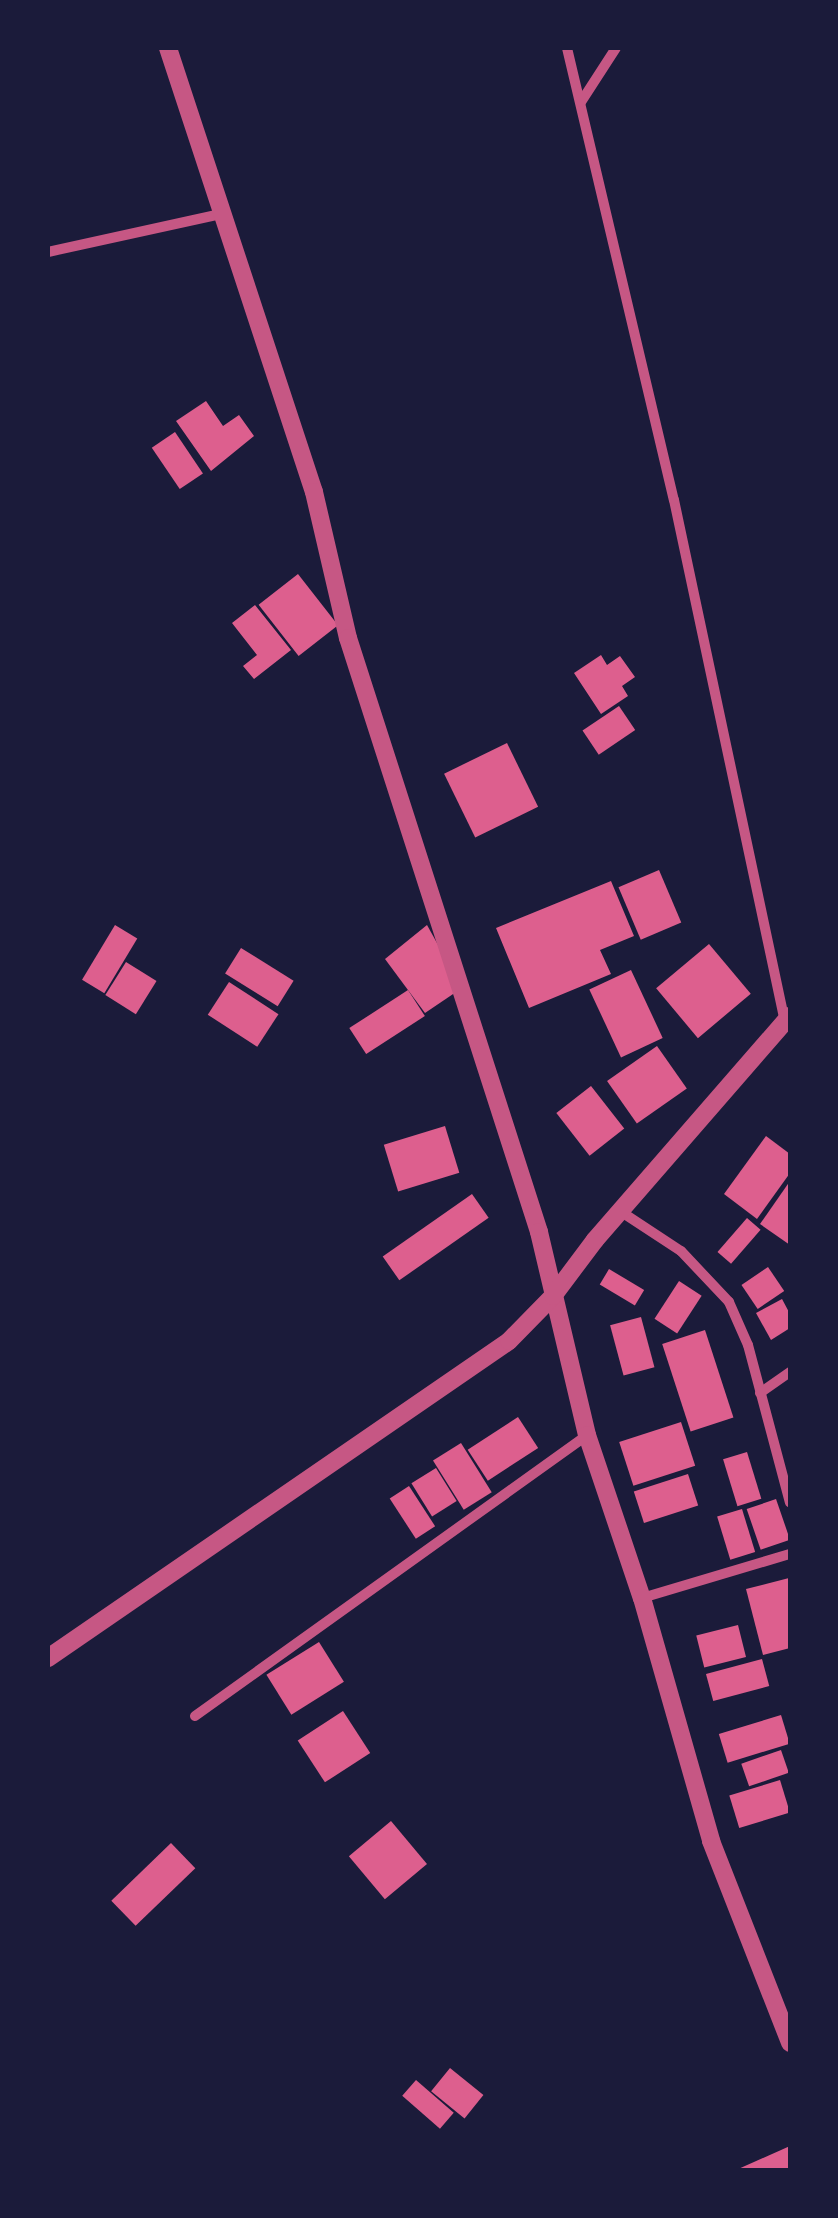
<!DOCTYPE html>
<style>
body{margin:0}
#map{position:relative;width:838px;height:2218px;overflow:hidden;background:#1b1b3a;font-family:Roboto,sans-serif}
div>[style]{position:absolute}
.building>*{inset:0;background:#dd5f8e;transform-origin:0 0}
.minor>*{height:10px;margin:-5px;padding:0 5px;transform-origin:5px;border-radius:5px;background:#c65784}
.tertiary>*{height:18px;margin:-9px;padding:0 9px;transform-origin:9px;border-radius:9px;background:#c65784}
span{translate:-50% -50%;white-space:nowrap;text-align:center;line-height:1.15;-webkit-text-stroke:10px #1b1b3a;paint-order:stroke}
.frame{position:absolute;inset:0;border:50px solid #1b1b3a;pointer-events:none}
</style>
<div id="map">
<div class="building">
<div style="clip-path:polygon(206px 401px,223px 426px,239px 415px,254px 436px,211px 471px,176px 421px)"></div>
<div style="left:175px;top:432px;width:50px;height:28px;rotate:56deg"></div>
<div style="left:298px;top:574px;width:65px;height:50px;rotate:52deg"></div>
<div style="clip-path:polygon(255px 605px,291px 650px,254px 679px,243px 666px,257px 655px,232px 623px)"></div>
<div style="clip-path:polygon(601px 655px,607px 665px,620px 656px,635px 677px,622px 686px,628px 696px,601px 714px,574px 673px)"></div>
<div style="left:619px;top:706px;width:29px;height:44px;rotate:56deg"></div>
<div style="left:507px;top:743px;width:71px;height:70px;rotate:64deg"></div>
<div style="left:659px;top:870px;width:57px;height:44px;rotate:67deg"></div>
<div style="clip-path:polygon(611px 881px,634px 936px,600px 950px,611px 974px,529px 1008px,496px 928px)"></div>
<div style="left:115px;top:925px;width:26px;height:64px;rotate:31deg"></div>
<div style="clip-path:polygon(427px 925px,462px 988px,425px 1013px,385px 959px)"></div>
<div style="left:709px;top:944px;width:65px;height:69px;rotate:50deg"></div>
<div style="left:241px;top:948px;width:62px;height:30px;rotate:32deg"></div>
<div style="left:126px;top:962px;width:36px;height:39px;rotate:32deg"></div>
<div style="left:631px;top:970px;width:75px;height:46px;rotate:65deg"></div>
<div style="left:229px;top:982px;width:59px;height:39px;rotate:33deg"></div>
<div style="left:408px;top:990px;width:31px;height:70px;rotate:57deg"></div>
<div style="left:657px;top:1046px;width:52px;height:61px;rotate:55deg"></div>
<div style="left:591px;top:1086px;width:54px;height:44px;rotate:52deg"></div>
<div style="left:445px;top:1126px;width:49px;height:64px;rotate:73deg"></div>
<div style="clip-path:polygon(766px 1136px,790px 1154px,790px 1173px,757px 1219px,724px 1194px)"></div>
<div style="clip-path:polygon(790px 1181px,790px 1245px,760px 1224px)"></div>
<div style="left:472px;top:1194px;width:29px;height:109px;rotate:55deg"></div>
<div style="left:747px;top:1218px;width:18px;height:45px;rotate:41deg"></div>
<div style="left:768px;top:1267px;width:29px;height:32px;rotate:56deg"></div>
<div style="left:609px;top:1269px;width:41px;height:18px;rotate:31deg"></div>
<div style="left:679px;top:1281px;width:27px;height:45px;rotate:33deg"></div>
<div style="clip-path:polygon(782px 1299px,790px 1314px,790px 1328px,771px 1340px,756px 1313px)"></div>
<div style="left:641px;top:1317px;width:52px;height:32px;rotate:75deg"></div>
<div style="left:705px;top:1330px;width:92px;height:45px;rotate:72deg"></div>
<div style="left:518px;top:1417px;width:37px;height:60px;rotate:57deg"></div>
<div style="left:681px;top:1422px;width:46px;height:65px;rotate:72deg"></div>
<div style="left:461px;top:1443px;width:58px;height:33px;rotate:58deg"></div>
<div style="left:747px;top:1452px;width:49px;height:25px;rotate:73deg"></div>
<div style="left:436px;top:1468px;width:39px;height:29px;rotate:58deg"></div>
<div style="left:688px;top:1474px;width:33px;height:57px;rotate:72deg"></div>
<div style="left:409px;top:1486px;width:48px;height:23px;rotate:57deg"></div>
<div style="left:776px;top:1499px;width:43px;height:31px;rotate:71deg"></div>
<div style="left:742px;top:1509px;width:45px;height:26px;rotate:73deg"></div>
<div style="clip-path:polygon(789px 1578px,790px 1648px,763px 1655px,746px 1589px)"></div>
<div style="left:738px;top:1625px;width:33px;height:43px;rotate:76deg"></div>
<div style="left:319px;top:1642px;width:47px;height:62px;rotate:58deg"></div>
<div style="left:762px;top:1659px;width:28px;height:58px;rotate:75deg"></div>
<div style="left:343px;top:1711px;width:50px;height:54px;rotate:57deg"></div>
<div style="left:781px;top:1715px;width:30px;height:65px;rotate:73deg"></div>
<div style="left:781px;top:1750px;width:24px;height:42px;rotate:71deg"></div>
<div style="left:780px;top:1780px;width:34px;height:53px;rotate:73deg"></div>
<div style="left:391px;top:1821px;width:56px;height:55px;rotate:50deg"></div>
<div style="left:171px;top:1843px;width:35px;height:83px;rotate:46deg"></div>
<div style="left:450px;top:2068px;width:43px;height:30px;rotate:39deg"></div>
<div style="left:416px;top:2080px;width:50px;height:21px;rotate:41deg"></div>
<div style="clip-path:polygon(790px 2146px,790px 2170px,736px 2170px)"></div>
</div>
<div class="minor">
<div style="left:567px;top:48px;width:464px;rotate:76.7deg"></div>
<div style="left:674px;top:500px;width:534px;rotate:78deg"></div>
<div style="left:581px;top:102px;width:64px;rotate:-57.1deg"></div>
<div style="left:48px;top:252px;width:177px;rotate:-12.4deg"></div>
<div style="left:620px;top:1211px;width:73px;rotate:33.3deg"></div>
<div style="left:681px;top:1251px;width:70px;rotate:46.7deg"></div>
<div style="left:729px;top:1302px;width:47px;rotate:66.2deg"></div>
<div style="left:748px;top:1345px;width:163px;rotate:75.1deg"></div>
<div style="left:760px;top:1393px;width:37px;rotate:-35deg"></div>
<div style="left:642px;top:1598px;width:154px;rotate:-16.6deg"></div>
<div style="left:195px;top:1716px;width:482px;rotate:-35.6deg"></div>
</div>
<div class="tertiary">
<div style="left:168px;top:48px;width:467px;rotate:71.8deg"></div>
<div style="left:314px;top:492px;width:150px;rotate:76.9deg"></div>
<div style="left:348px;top:638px;width:624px;rotate:72.17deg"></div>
<div style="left:539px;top:1232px;width:209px;rotate:76.7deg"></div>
<div style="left:587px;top:1435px;width:172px;rotate:71.4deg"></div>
<div style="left:642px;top:1598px;width:253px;rotate:74.1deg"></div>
<div style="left:711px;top:1841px;width:217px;rotate:68.6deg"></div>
<div style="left:48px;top:1658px;width:559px;rotate:-34.51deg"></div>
<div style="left:509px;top:1341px;width:63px;rotate:-45.6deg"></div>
<div style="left:553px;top:1296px;width:70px;rotate:-53.1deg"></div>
<div style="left:595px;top:1240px;width:297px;rotate:-49deg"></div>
</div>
<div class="frame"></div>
</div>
